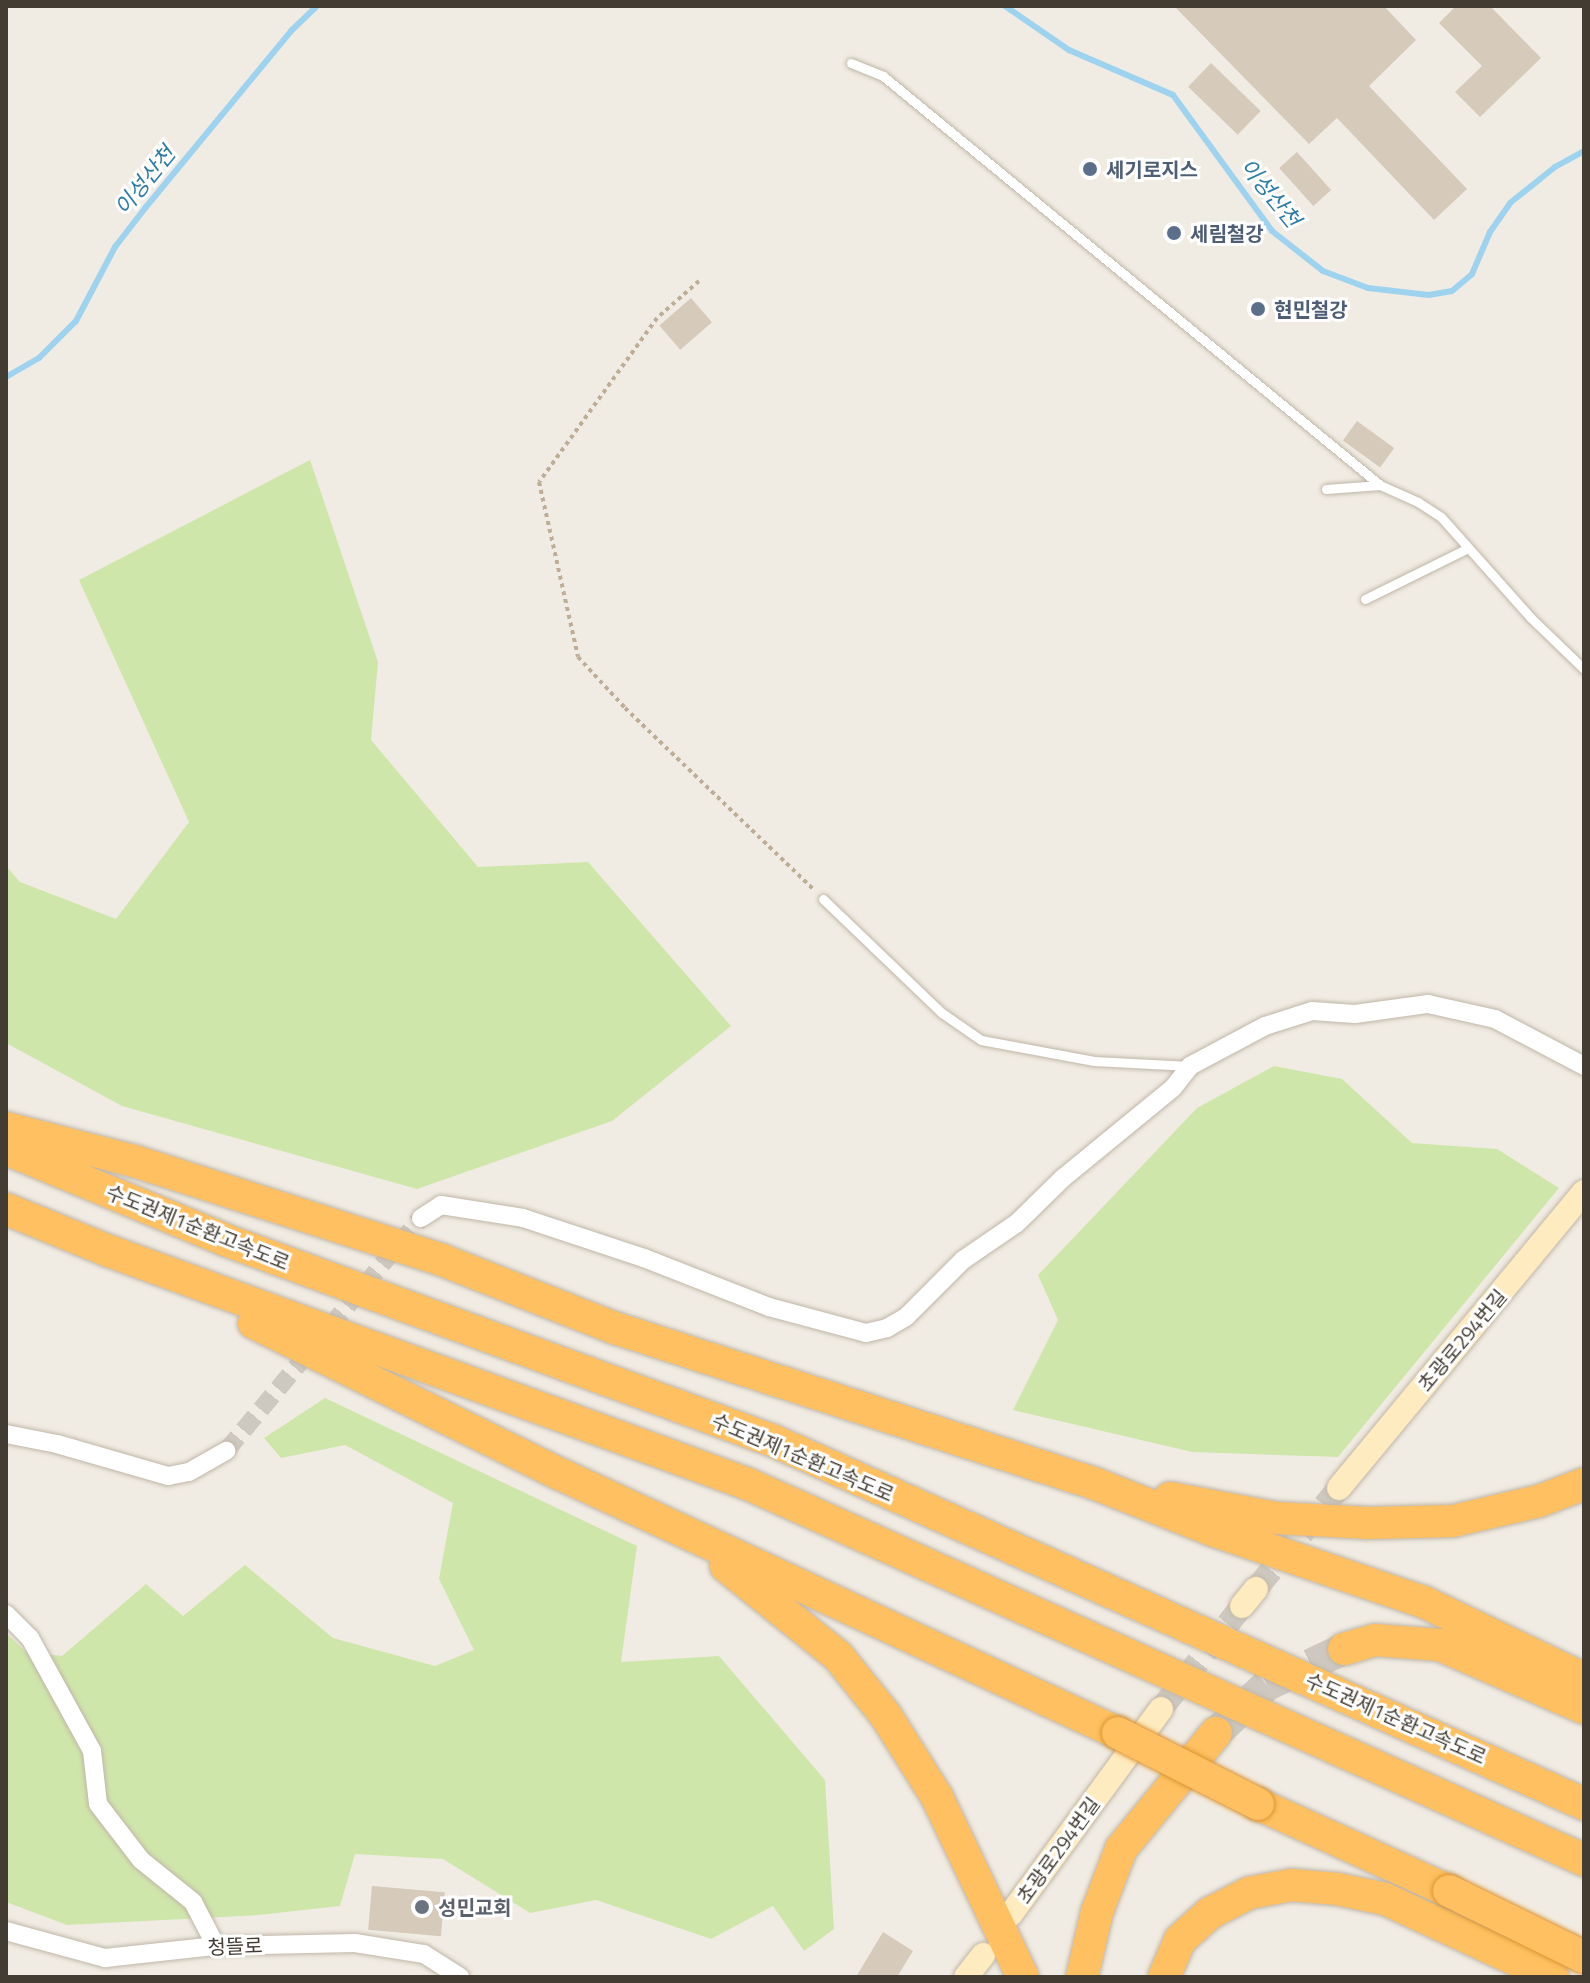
<!DOCTYPE html>
<meta charset="utf-8">
<style>
body{margin:0}
#map{position:relative;width:1590px;height:1983px;overflow:hidden;background:#f1ece3;font-family:"Titillium Web","Noto Sans KR",sans-serif}
div>[style]{position:absolute}
.green>*{inset:0;background:#cfe6ab}
.stream>*{height:6px;margin:-3px;padding:0 3px;transform-origin:3px;border-radius:3px;background:#9ed3ef}
.building>*{inset:0;background:#d6cabb;transform-origin:0 0}
.street-tunnel>*{height:18px;margin-top:-9px;transform-origin:0;background:repeating-linear-gradient(90deg,#cec9c0 0 18px,transparent 0 27px)}
.secondary-tunnel>*{height:24px;margin-top:-12px;transform-origin:0;background:repeating-linear-gradient(90deg,#cec9c0 0 24px,transparent 0 36px)}
.highway-tunnel>*{height:32px;margin-top:-16px;transform-origin:0;background:repeating-linear-gradient(90deg,#cec9c0 0 32px,transparent 0 48px)}
.path>*{height:4px;margin-top:-2px;transform-origin:0;background:repeating-linear-gradient(90deg,#beae97 0 4px,transparent 0 8px)}
.roads{filter:drop-shadow(0 0 2px #c0b6a8) drop-shadow(0 0 2px #c0b6a8)}
.lane>*{height:9px;margin:-4.5px;padding:0 4.5px;transform-origin:4.5px;border-radius:4.5px;background:#fff}
.street>*{height:18px;margin:-9px;padding:0 9px;transform-origin:9px;border-radius:9px;background:#fff}
.secondary>*{height:24px;margin:-12px;padding:0 12px;transform-origin:12px;border-radius:12px;background:#feebbf}
.highway>*{height:32px;margin:-16px;padding:0 16px;transform-origin:16px;border-radius:16px;background:#fec061}
.bridges{filter:drop-shadow(0 0 2px #dc9431) drop-shadow(0 0 2px #dc9431)}
.highway-bridge>*{height:32px;margin:-16px;padding:0 16px;transform-origin:16px;border-radius:16px;background:#fec061}
.dots>*{width:22px;height:22px;translate:-50% -50%;box-sizing:border-box;border:4px solid #fff;border-radius:50%}
span{translate:-50% -50%;white-space:nowrap;text-align:center;line-height:1.15;-webkit-text-stroke:6px #fff;paint-order:stroke}
.service-label{font-size:20px;color:#4e5e75;font-weight:700}
.left{translate:0 -50%;text-align:left}
.street-label{font-size:20px;color:#433c33}
.worship-label{font-size:20px;color:#5b616d;font-weight:700}
.water-label{font-size:22px;color:#2c7aa6;font-style:italic}
.frame{position:absolute;inset:0;border:8px solid #433c33;pointer-events:none}
</style>
<div id="map">
<div class="green">
<div style="clip-path:polygon(310px 460px,378px 662px,371px 740px,478px 867px,588px 862px,731px 1026px,612px 1121px,417px 1189px,122px 1106px,6px 1043px,6px 866px,20px 882px,116px 919px,189px 822px,79px 580px)"></div>
<div style="clip-path:polygon(1274px 1066px,1342px 1079px,1412px 1143px,1497px 1149px,1559px 1188px,1338px 1457px,1192px 1452px,1013px 1410px,1058px 1320px,1038px 1275px,1197px 1108px)"></div>
<div style="clip-path:polygon(325px 1398px,637px 1546px,621px 1662px,719px 1656px,825px 1780px,834px 1929px,804px 1951px,773px 1906px,711px 1939px,596px 1900px,530px 1913px,443px 1859px,355px 1854px,340px 1906px,259px 1915px,67px 1925px,6px 1902px,6px 1633px,26px 1652px,62px 1656px,146px 1584px,183px 1616px,245px 1565px,333px 1638px,435px 1666px,474px 1650px,439px 1579px,453px 1503px,345px 1445px,281px 1458px,264px 1438px)"></div>
</div>
<div class="stream">
<div style="left:1005px;top:6px;width:78px;rotate:34.5deg"></div>
<div style="left:1069px;top:50px;width:113px;rotate:23.4deg"></div>
<div style="left:1173px;top:95px;width:168px;rotate:53.9deg"></div>
<div style="left:1272px;top:231px;width:65px;rotate:38.1deg"></div>
<div style="left:1323px;top:271px;width:48px;rotate:20.7deg"></div>
<div style="left:1368px;top:288px;width:61px;rotate:6.5deg"></div>
<div style="left:1429px;top:295px;width:23px;rotate:-10deg"></div>
<div style="left:1452px;top:291px;width:26px;rotate:-40deg"></div>
<div style="left:1472px;top:274px;width:46px;rotate:-66.8deg"></div>
<div style="left:1490px;top:232px;width:35px;rotate:-55deg"></div>
<div style="left:1510px;top:203px;width:58px;rotate:-38.7deg"></div>
<div style="left:1555px;top:167px;width:33px;rotate:-29deg"></div>
<div style="left:6px;top:377px;width:38px;rotate:-30deg"></div>
<div style="left:39px;top:358px;width:52px;rotate:-45deg"></div>
<div style="left:76px;top:321px;width:84px;rotate:-62.2deg"></div>
<div style="left:115px;top:247px;width:51px;rotate:-52.2deg"></div>
<div style="left:146px;top:207px;width:228px;rotate:-50.5deg"></div>
<div style="left:291px;top:31px;width:36px;rotate:-44deg"></div>
</div>
<div class="building">
<div style="clip-path:polygon(1174px 6px,1384px 6px,1416px 40px,1369px 86px,1467px 189px,1434px 220px,1337px 118px,1309px 144px)"></div>
<div style="clip-path:polygon(1456px 6px,1490px 6px,1541px 58px,1480px 117px,1455px 92px,1482px 66px,1439px 23px)"></div>
<div style="left:1211px;top:63px;width:69px;height:33px;rotate:44deg"></div>
<div style="left:1297px;top:152px;width:51px;height:24px;rotate:48deg"></div>
<div style="left:691px;top:298px;width:32px;height:42px;rotate:49deg"></div>
<div style="left:1357px;top:421px;width:46px;height:24px;rotate:36deg"></div>
<div style="left:372px;top:1886px;width:73px;height:44px;rotate:5deg"></div>
<div style="clip-path:polygon(883px 1932px,913px 1951px,897px 1977px,856px 1977px)"></div>
</div>
<div class="street-tunnel">
<div style="left:226px;top:1451px;width:304px;rotate:-50.1deg"></div>
</div>
<div class="secondary-tunnel">
<div style="left:1256px;top:1589px;width:131px;rotate:-50.6deg"></div>
<div style="left:1161px;top:1709px;width:131px;rotate:-51.8deg"></div>
</div>
<div class="highway-tunnel">
<div style="left:1216px;top:1733px;width:70px;rotate:-43.3deg"></div>
<div style="left:1267px;top:1685px;width:85px;rotate:-25.1deg"></div>
</div>
<div class="path">
<div style="left:699px;top:281px;width:56px;rotate:138.6deg"></div>
<div style="left:657px;top:318px;width:202px;rotate:125.7deg"></div>
<div style="left:539px;top:482px;width:179px;rotate:77.4deg"></div>
<div style="left:578px;top:657px;width:69px;rotate:47.3deg"></div>
<div style="left:625px;top:708px;width:264px;rotate:43.9deg"></div>
</div>
<div class="roads">
<div class="lane">
<div style="left:851px;top:63px;width:35px;rotate:22deg"></div>
<div style="left:883px;top:76px;width:644px;rotate:39.45deg"></div>
<div style="left:1380px;top:485px;width:42px;rotate:24.1deg"></div>
<div style="left:1418px;top:502px;width:27px;rotate:33deg"></div>
<div style="left:1441px;top:517px;width:135px;rotate:48.3deg"></div>
<div style="left:1531px;top:618px;width:74px;rotate:43.9deg"></div>
<div style="left:1326px;top:489px;width:54px;rotate:-4.2deg"></div>
<div style="left:1365px;top:599px;width:115px;rotate:-26.3deg"></div>
<div style="left:823px;top:899px;width:165px;rotate:43.8deg"></div>
<div style="left:942px;top:1013px;width:47px;rotate:34.7deg"></div>
<div style="left:981px;top:1040px;width:115px;rotate:10.5deg"></div>
<div style="left:1094px;top:1061px;width:96px;rotate:3deg"></div>
</div>
<div class="street">
<div style="left:421px;top:1218px;width:24px;rotate:-33deg"></div>
<div style="left:441px;top:1205px;width:83px;rotate:9deg"></div>
<div style="left:523px;top:1218px;width:127px;rotate:18.3deg"></div>
<div style="left:644px;top:1258px;width:134px;rotate:21.4deg"></div>
<div style="left:769px;top:1307px;width:100px;rotate:15deg"></div>
<div style="left:866px;top:1333px;width:22px;rotate:-13deg"></div>
<div style="left:887px;top:1328px;width:22px;rotate:-30deg"></div>
<div style="left:906px;top:1317px;width:81px;rotate:-45deg"></div>
<div style="left:963px;top:1260px;width:65px;rotate:-34.4deg"></div>
<div style="left:1017px;top:1223px;width:64px;rotate:-44.4deg"></div>
<div style="left:1063px;top:1178px;width:142px;rotate:-39.3deg"></div>
<div style="left:1173px;top:1088px;width:28px;rotate:-52deg"></div>
<div style="left:1190px;top:1066px;width:85px;rotate:-28.1deg"></div>
<div style="left:1265px;top:1026px;width:49px;rotate:-17.7deg"></div>
<div style="left:1312px;top:1011px;width:43px;rotate:4deg"></div>
<div style="left:1355px;top:1014px;width:74px;rotate:-7.8deg"></div>
<div style="left:1428px;top:1004px;width:69px;rotate:12.6deg"></div>
<div style="left:1495px;top:1019px;width:101px;rotate:27.8deg"></div>
<div style="left:6px;top:1434px;width:52px;rotate:11.1deg"></div>
<div style="left:57px;top:1444px;width:116px;rotate:16.1deg"></div>
<div style="left:168px;top:1476px;width:21px;rotate:-11deg"></div>
<div style="left:189px;top:1472px;width:43px;rotate:-29.6deg"></div>
<div style="left:6px;top:1614px;width:34px;rotate:45deg"></div>
<div style="left:30px;top:1638px;width:129px;rotate:61.2deg"></div>
<div style="left:92px;top:1751px;width:53px;rotate:83.5deg"></div>
<div style="left:98px;top:1804px;width:71px;rotate:52.5deg"></div>
<div style="left:141px;top:1860px;width:67px;rotate:38.9deg"></div>
<div style="left:193px;top:1902px;width:50px;rotate:62.4deg"></div>
<div style="left:6px;top:1931px;width:103px;rotate:15.3deg"></div>
<div style="left:105px;top:1958px;width:112px;rotate:-6.2deg"></div>
<div style="left:216px;top:1946px;width:139px;rotate:-1.2deg"></div>
<div style="left:355px;top:1943px;width:70px;rotate:9.1deg"></div>
<div style="left:424px;top:1954px;width:43px;rotate:32.6deg"></div>
</div>
<div class="secondary">
<div style="left:1339px;top:1488px;width:384px;rotate:-50.4deg"></div>
<div style="left:1242px;top:1606px;width:22px;rotate:-51deg"></div>
<div style="left:1011px;top:1914px;width:254px;rotate:-53.8deg"></div>
<div style="left:966px;top:1977px;width:28px;rotate:-52deg"></div>
</div>
<div class="highway">
<div style="left:6px;top:1128px;width:132px;rotate:14.5deg"></div>
<div style="left:134px;top:1161px;width:324px;rotate:17.8deg"></div>
<div style="left:442px;top:1260px;width:186px;rotate:21.5deg"></div>
<div style="left:615px;top:1328px;width:506px;rotate:17.97deg"></div>
<div style="left:1096px;top:1484px;width:125px;rotate:21.6deg"></div>
<div style="left:1212px;top:1530px;width:224px;rotate:18.8deg"></div>
<div style="left:1424px;top:1602px;width:178px;rotate:25.7deg"></div>
<div style="left:6px;top:1149px;width:240px;rotate:22.5deg"></div>
<div style="left:228px;top:1241px;width:581px;rotate:20.12deg"></div>
<div style="left:774px;top:1441px;width:888px;rotate:24.14deg"></div>
<div style="left:6px;top:1209px;width:111px;rotate:22.2deg"></div>
<div style="left:109px;top:1251px;width:680px;rotate:20.03deg"></div>
<div style="left:748px;top:1484px;width:917px;rotate:24.22deg"></div>
<div style="left:254px;top:1323px;width:341px;rotate:26.3deg"></div>
<div style="left:560px;top:1474px;width:615px;rotate:24.9deg"></div>
<div style="left:1170px;top:1498px;width:108px;rotate:10.7deg"></div>
<div style="left:1276px;top:1518px;width:93px;rotate:3.1deg"></div>
<div style="left:1369px;top:1523px;width:84px;rotate:-1.4deg"></div>
<div style="left:1453px;top:1521px;width:88px;rotate:-13.1deg"></div>
<div style="left:1539px;top:1501px;width:48px;rotate:-20.7deg"></div>
<div style="left:726px;top:1566px;width:144px;rotate:38.8deg"></div>
<div style="left:838px;top:1656px;width:77px;rotate:51.3deg"></div>
<div style="left:886px;top:1716px;width:96px;rotate:57.8deg"></div>
<div style="left:937px;top:1797px;width:199px;rotate:64.5deg"></div>
<div style="left:1344px;top:1649px;width:32px;rotate:-16deg"></div>
<div style="left:1375px;top:1640px;width:65px;rotate:4.4deg"></div>
<div style="left:1440px;top:1645px;width:157px;rotate:23.6deg"></div>
<div style="left:1258px;top:1804px;width:210px;rotate:24.5deg"></div>
<div style="left:1082px;top:1977px;width:67px;rotate:-77deg"></div>
<div style="left:1097px;top:1912px;width:67px;rotate:-69.1deg"></div>
<div style="left:1121px;top:1849px;width:150px;rotate:-50.7deg"></div>
<div style="left:1164px;top:1977px;width:40px;rotate:-66.6deg"></div>
<div style="left:1180px;top:1940px;width:40px;rotate:-42deg"></div>
<div style="left:1210px;top:1913px;width:44px;rotate:-27.1deg"></div>
<div style="left:1249px;top:1893px;width:43px;rotate:-10.8deg"></div>
<div style="left:1291px;top:1885px;width:46px;rotate:5deg"></div>
<div style="left:1337px;top:1889px;width:49px;rotate:11.8deg"></div>
<div style="left:1385px;top:1899px;width:185px;rotate:24.9deg"></div>
</div>
</div>
<div class="bridges">
<div class="highway-bridge">
<div style="left:1118px;top:1733px;width:157px;rotate:26.9deg"></div>
<div style="left:1449px;top:1891px;width:150px;rotate:26.1deg"></div>
</div>
</div>
<div class="dots">
<div style="left:1090px;top:169px;background:#5c6f8a"></div>
<div style="left:1174px;top:233px;background:#5c6f8a"></div>
<div style="left:1258px;top:309px;background:#5c6f8a"></div>
<div style="left:422px;top:1907px;background:#6b7280"></div>
</div>
<div class="service-label">
<span class="left" style="left:1106px;top:169px">세기로지스</span>
<span class="left" style="left:1190px;top:233px">세림철강</span>
<span class="left" style="left:1274px;top:309px">현민철강</span>
</div>
<div class="street-label">
<span style="left:198px;top:1227px;rotate:22deg">수도권제1순환고속도로</span>
<span style="left:1462px;top:1340px;rotate:-50deg">초광로294번길</span>
<span style="left:803px;top:1457px;rotate:23deg">수도권제1순환고속도로</span>
<span style="left:1396px;top:1718px;rotate:24deg">수도권제1순환고속도로</span>
<span style="left:1058px;top:1850px;rotate:-54deg">초광로294번길</span>
<span style="left:235px;top:1946px;rotate:-2deg">청뜰로</span>
</div>
<div class="worship-label">
<span class="left" style="left:438px;top:1907px">성민교회</span>
</div>
<div class="water-label">
<span style="left:145px;top:181px;rotate:-51deg">이성산천</span>
<span style="left:1270px;top:193px;rotate:51deg">이성산천</span>
</div>
<div class="frame"></div>
</div>
